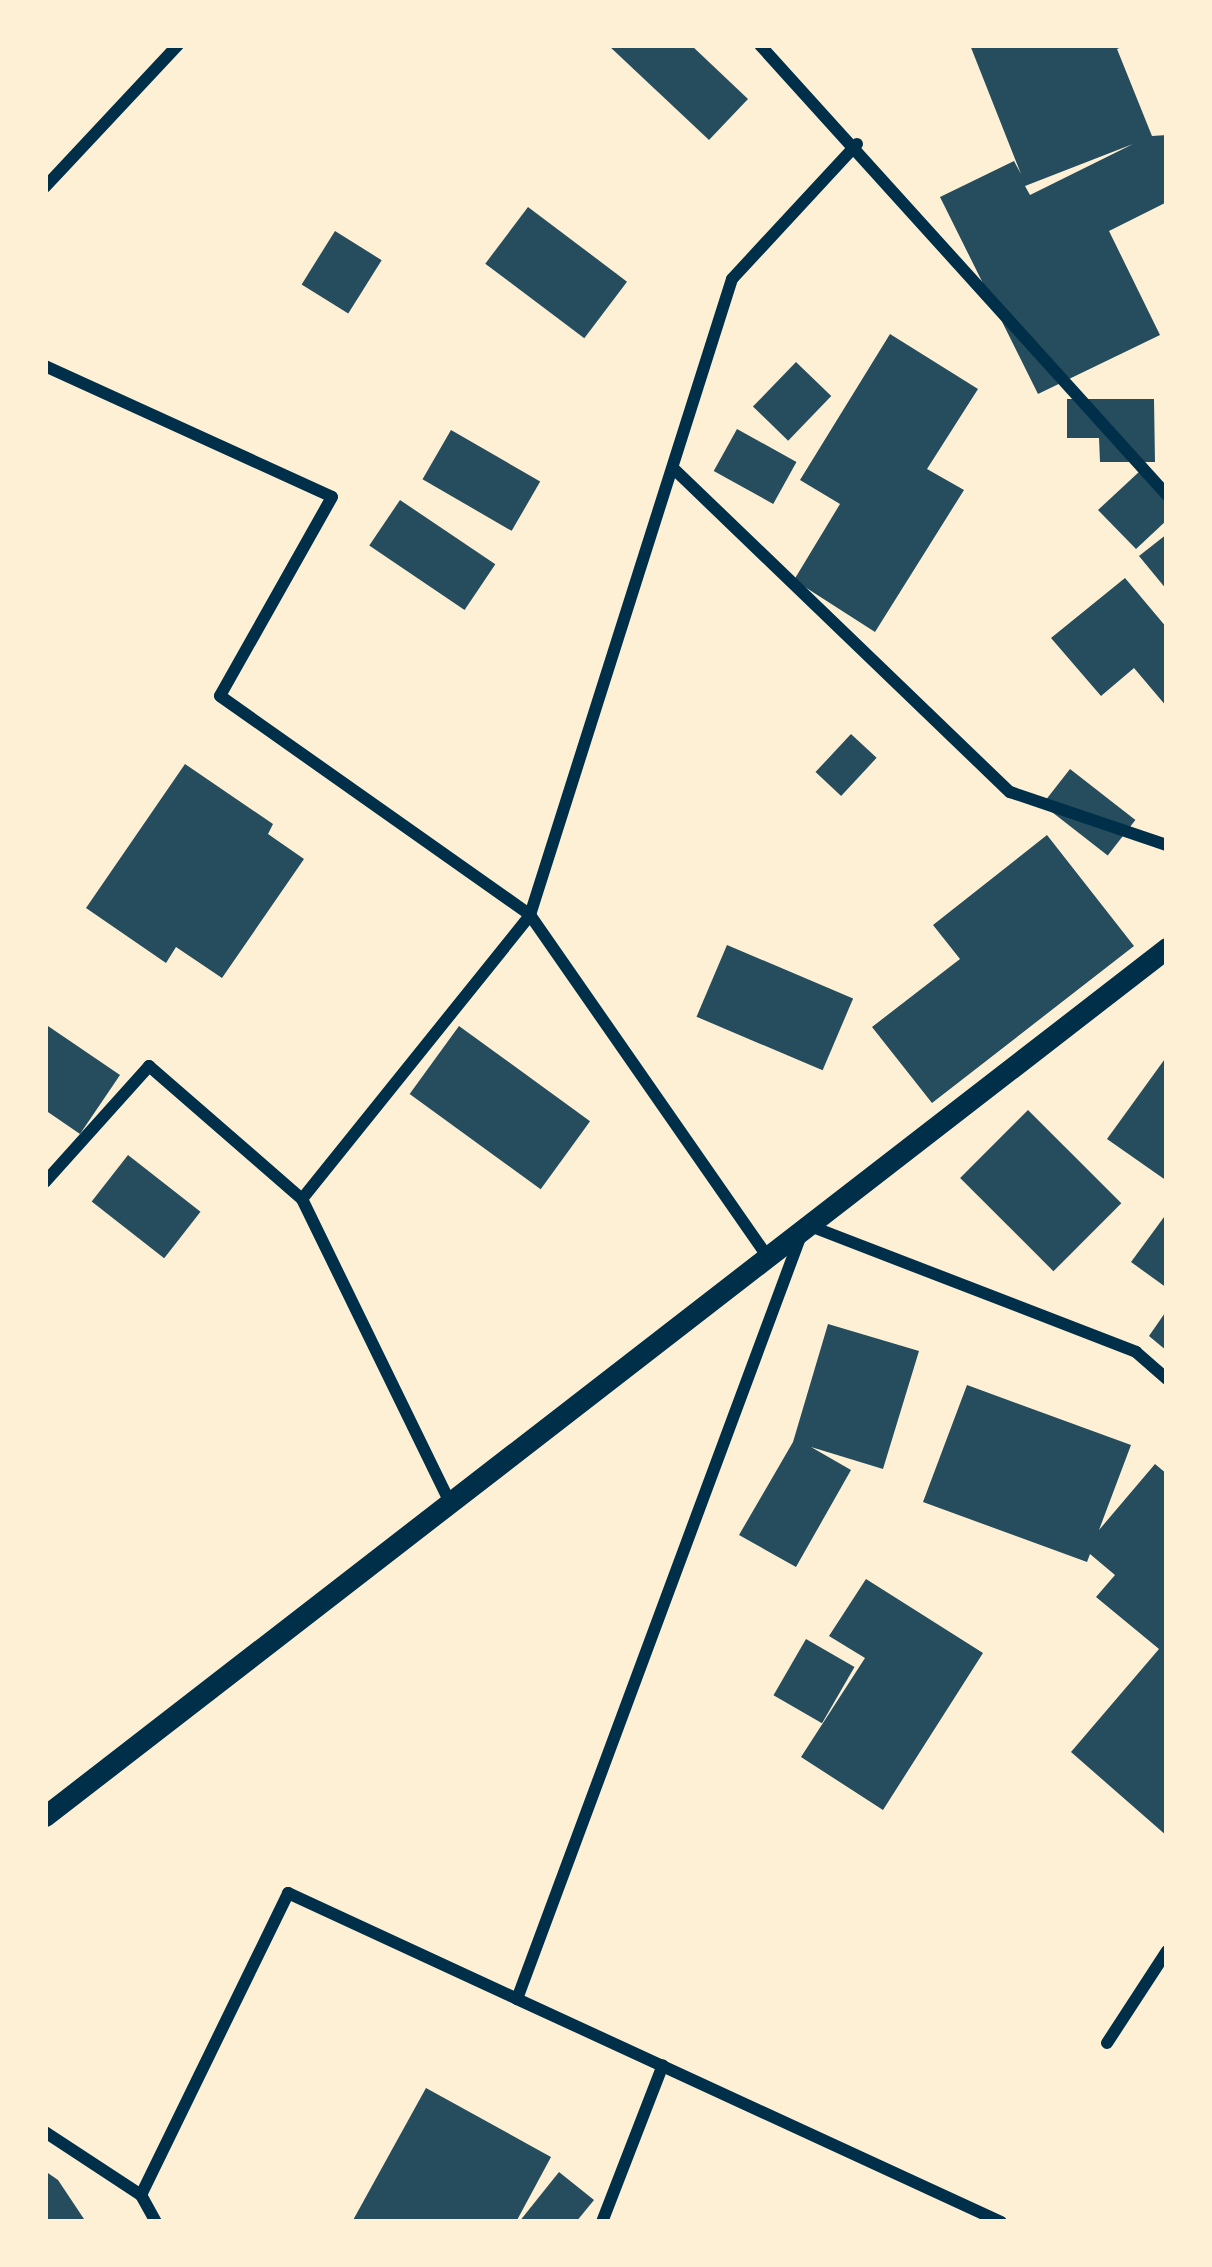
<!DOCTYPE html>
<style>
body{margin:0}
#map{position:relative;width:1212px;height:2267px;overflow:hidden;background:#fdf0d5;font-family:"Nunito Sans",sans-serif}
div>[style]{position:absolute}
.building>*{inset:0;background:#264d5e;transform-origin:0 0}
.minor>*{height:12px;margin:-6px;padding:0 6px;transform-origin:6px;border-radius:6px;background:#003049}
.tertiary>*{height:21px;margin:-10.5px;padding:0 10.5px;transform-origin:10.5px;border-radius:10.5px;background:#003049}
span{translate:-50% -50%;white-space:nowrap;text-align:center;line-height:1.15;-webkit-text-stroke:10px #fdf0d5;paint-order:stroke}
.frame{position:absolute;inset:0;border:48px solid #fdf0d5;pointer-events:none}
</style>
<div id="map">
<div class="building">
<div style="clip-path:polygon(608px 45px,691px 45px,748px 99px,709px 140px)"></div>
<div style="clip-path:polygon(evenodd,970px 45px,1127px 45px,1117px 49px,1152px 136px,1167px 135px,1167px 202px,1109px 231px,1160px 335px,1038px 394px,940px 197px,1014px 161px,1021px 174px,970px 45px,1133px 144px,1030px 195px,1025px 186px,1133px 144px)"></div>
<div style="left:528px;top:207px;width:124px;height:71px;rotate:37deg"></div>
<div style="left:335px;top:231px;width:55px;height:63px;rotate:32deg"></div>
<div style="clip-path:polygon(890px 334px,978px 389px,927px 469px,964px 490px,875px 632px,794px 580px,840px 504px,800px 480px)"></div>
<div style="left:796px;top:362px;width:49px;height:62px;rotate:44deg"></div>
<div style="clip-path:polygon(1067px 399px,1154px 399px,1155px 462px,1100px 462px,1099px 438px,1067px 438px)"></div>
<div style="left:737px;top:429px;width:68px;height:48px;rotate:29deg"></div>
<div style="left:451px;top:430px;width:103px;height:57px;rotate:30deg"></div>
<div style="clip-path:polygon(1140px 471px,1167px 501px,1167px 520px,1136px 549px,1098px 510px)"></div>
<div style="left:400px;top:500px;width:115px;height:55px;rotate:34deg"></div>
<div style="clip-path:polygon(1167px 534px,1167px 590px,1139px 556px)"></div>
<div style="clip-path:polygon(1125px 578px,1167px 628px,1167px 707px,1134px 668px,1101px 696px,1051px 638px)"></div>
<div style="left:851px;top:734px;width:35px;height:52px;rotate:43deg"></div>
<div style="clip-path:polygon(185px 764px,273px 824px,268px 834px,304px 859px,222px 978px,176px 947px,166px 963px,86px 908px)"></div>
<div style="left:1070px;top:769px;width:83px;height:45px;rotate:38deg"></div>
<div style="clip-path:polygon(1047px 835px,1134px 946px,932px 1103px,872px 1027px,960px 959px,933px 925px)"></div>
<div style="left:727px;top:945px;width:137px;height:78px;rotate:23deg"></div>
<div style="clip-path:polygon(45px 1024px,120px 1075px,80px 1134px,45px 1110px)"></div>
<div style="left:459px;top:1026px;width:162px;height:84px;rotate:36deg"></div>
<div style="clip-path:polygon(1167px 1056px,1167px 1181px,1107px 1139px)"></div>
<div style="left:1028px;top:1110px;width:132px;height:96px;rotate:45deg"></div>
<div style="left:128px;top:1155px;width:92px;height:59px;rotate:38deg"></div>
<div style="clip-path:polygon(1167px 1213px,1167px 1288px,1131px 1262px)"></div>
<div style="clip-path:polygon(1167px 1310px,1167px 1351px,1149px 1336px)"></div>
<div style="clip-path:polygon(828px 1324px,919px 1351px,883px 1469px,811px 1447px,851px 1470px,796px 1567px,739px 1535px,793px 1442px)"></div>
<div style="clip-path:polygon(967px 1385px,1131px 1445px,1099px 1530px,1155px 1464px,1167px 1474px,1167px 1836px,1071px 1752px,1159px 1649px,1096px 1597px,1115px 1575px,1090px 1554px,1087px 1562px,923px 1502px)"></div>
<div style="clip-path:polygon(866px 1579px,983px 1653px,883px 1810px,801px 1757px,865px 1658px,829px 1636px)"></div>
<div style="left:806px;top:1639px;width:56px;height:65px;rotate:30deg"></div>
<div style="clip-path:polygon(426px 2088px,551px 2157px,516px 2222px,352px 2222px)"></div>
<div style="clip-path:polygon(45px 2171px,58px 2180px,86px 2222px,45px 2222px)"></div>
<div style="clip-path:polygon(559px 2172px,594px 2200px,576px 2222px,519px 2222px)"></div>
</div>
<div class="minor">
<div style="left:760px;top:45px;width:607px;rotate:47.87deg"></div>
<div style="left:45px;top:187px;width:195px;rotate:-46.9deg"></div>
<div style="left:45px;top:366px;width:315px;rotate:24.5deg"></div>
<div style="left:332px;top:497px;width:228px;rotate:119.4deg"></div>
<div style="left:220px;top:696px;width:380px;rotate:35.2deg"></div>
<div style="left:530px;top:915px;width:417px;rotate:55.2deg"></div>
<div style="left:674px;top:469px;width:466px;rotate:43.9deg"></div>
<div style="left:1010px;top:792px;width:166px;rotate:18.7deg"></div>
<div style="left:45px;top:1182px;width:156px;rotate:-48.1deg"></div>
<div style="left:149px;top:1066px;width:203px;rotate:41deg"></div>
<div style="left:302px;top:1199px;width:338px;rotate:64deg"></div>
<div style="left:302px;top:1199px;width:364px;rotate:-51.2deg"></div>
<div style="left:530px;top:915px;width:667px;rotate:-72.38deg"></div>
<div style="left:732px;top:279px;width:184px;rotate:-47.2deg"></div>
<div style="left:1107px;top:2043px;width:110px;rotate:-56.9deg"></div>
<div style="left:45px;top:2132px;width:115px;rotate:33.3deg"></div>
<div style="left:141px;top:2195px;width:31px;rotate:61deg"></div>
<div style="left:141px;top:2195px;width:336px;rotate:-64deg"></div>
<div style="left:288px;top:1893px;width:252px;rotate:24.8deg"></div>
<div style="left:602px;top:2222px;width:168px;rotate:-68.8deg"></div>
<div style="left:1001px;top:2222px;width:533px;rotate:-155.26deg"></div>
<div style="left:517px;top:1999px;width:827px;rotate:-69.61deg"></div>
<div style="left:805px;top:1224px;width:355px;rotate:21.1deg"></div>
<div style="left:1136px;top:1352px;width:41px;rotate:41.1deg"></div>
</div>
<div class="tertiary">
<div style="left:45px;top:1816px;width:1419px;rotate:-37.73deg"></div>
</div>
<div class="frame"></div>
</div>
